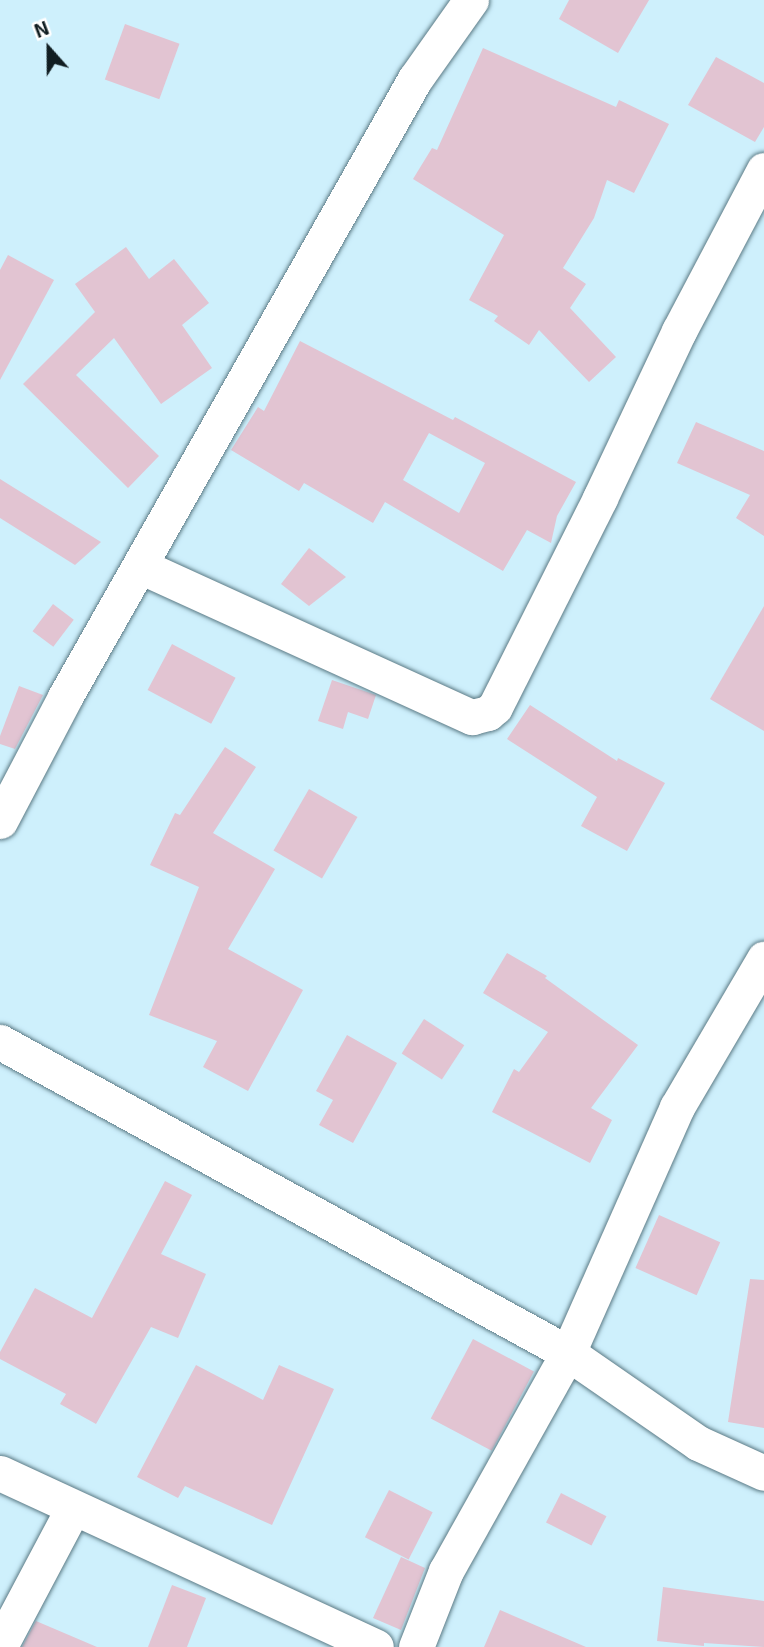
<!DOCTYPE html>
<style>
body{margin:0}
#map{position:relative;width:764px;height:1647px;overflow:hidden;background:#cef0fc;font-family:"Exo 2",sans-serif}
div>[style]{position:absolute}
.building>*{inset:0;background:#e2c4d2;transform-origin:0 0}
.roads{filter:drop-shadow(0 0 2px #5b7a85) drop-shadow(0 0 2px #5b7a85)}
.minor>*{height:35px;margin:-17.5px;padding:0 17.5px;transform-origin:17.5px;border-radius:17.5px;background:#fff}
span{translate:-50% -50%;white-space:nowrap;text-align:center;line-height:1.15;-webkit-text-stroke:6px #fff;paint-order:stroke}
.north{position:absolute;left:14px;top:14px;width:70px;height:70px;-webkit-text-stroke:5px #fff;paint-order:stroke;rotate:339deg;font-size:19px;font-weight:700;line-height:28px;text-align:center;color:#111e22}
.north::after{content:'';display:block;margin:auto;width:24px;height:32px;background:#111e22;clip-path:polygon(50% 0,100% 100%,50% 72%,0 100%)}
</style>
<div id="map">
<div class="building">
<div style="clip-path:polygon(569px 0,649px 0,618px 53px,559px 19px)"></div>
<div style="left:125px;top:24px;width:58px;height:59px;rotate:20deg"></div>
<div style="clip-path:polygon(483px 48px,616px 107px,619px 100px,669px 124px,634px 193px,607px 180px,594px 218px,563px 268px,586px 284px,570px 308px,616px 357px,589px 382px,539px 330px,529px 345px,494px 321px,498px 316px,469px 300px,504px 235px,413px 179px,432px 148px,437px 150px)"></div>
<div style="clip-path:polygon(716px 57px,764px 83px,764px 127px,755px 142px,688px 105px)"></div>
<div style="clip-path:polygon(126px 247px,149px 279px,174px 259px,209px 303px,182px 325px,212px 368px,161px 404px,114px 338px,76px 375px,159px 456px,128px 488px,23px 384px,95px 312px,75px 284px)"></div>
<div style="clip-path:polygon(8px 255px,54px 280px,0 380px,0 270px)"></div>
<div style="clip-path:polygon(evenodd,300px 341px,453px 420px,455px 417px,576px 482px,557px 516px,551px 543px,527px 530px,503px 571px,385px 502px,373px 523px,304px 483px,299px 491px,231px 450px,258px 407px,264px 411px,300px 341px,429px 433px,485px 463px,459px 513px,403px 480px,429px 433px)"></div>
<div style="clip-path:polygon(696px 422px,764px 451px,764px 536px,736px 518px,750px 495px,677px 463px)"></div>
<div style="clip-path:polygon(0 479px,101px 542px,75px 565px,0 518px)"></div>
<div style="clip-path:polygon(309px 548px,346px 577px,309px 606px,281px 584px)"></div>
<div style="left:53px;top:604px;width:26px;height:34px;rotate:37deg"></div>
<div style="clip-path:polygon(764px 606px,764px 731px,710px 699px)"></div>
<div style="left:172px;top:644px;width:72px;height:52px;rotate:28deg"></div>
<div style="clip-path:polygon(332px 680px,376px 695px,368px 719px,348px 712px,343px 729px,318px 721px)"></div>
<div style="clip-path:polygon(19px 686px,43px 695px,15px 749px,0 744px,0 736px)"></div>
<div style="clip-path:polygon(530px 705px,617px 761px,618px 758px,665px 783px,627px 851px,581px 826px,597px 797px,507px 739px)"></div>
<div style="clip-path:polygon(225px 747px,256px 767px,213px 833px,275px 869px,228px 949px,303px 990px,248px 1091px,203px 1067px,217px 1041px,149px 1015px,199px 887px,150px 865px,175px 813px,180px 815px)"></div>
<div style="left:309px;top:789px;width:56px;height:71px;rotate:30deg"></div>
<div style="clip-path:polygon(507px 953px,547px 976px,545px 978px,638px 1045px,591px 1108px,612px 1120px,590px 1163px,492px 1112px,514px 1069px,519px 1072px,548px 1032px,483px 993px)"></div>
<div style="left:424px;top:1019px;width:48px;height:41px;rotate:33deg"></div>
<div style="clip-path:polygon(347px 1035px,397px 1063px,353px 1143px,319px 1125px,333px 1100px,316px 1091px)"></div>
<div style="clip-path:polygon(165px 1181px,192px 1195px,161px 1254px,206px 1274px,178px 1338px,151px 1327px,96px 1424px,60px 1404px,66px 1394px,0 1359px,0 1352px,35px 1288px,92px 1318px)"></div>
<div style="left:659px;top:1215px;width:67px;height:58px;rotate:24deg"></div>
<div style="clip-path:polygon(750px 1279px,764px 1280px,764px 1428px,728px 1422px)"></div>
<div style="left:473px;top:1339px;width:69px;height:90px;rotate:28deg"></div>
<div style="clip-path:polygon(196px 1365px,263px 1400px,279px 1365px,334px 1389px,272px 1525px,185px 1486px,178px 1498px,137px 1477px)"></div>
<div style="left:389px;top:1490px;width:49px;height:53px;rotate:27deg"></div>
<div style="left:561px;top:1493px;width:51px;height:33px;rotate:27deg"></div>
<div style="clip-path:polygon(401px 1557px,425px 1568px,401px 1630px,373px 1618px)"></div>
<div style="clip-path:polygon(172px 1585px,206px 1598px,187px 1647px,148px 1647px)"></div>
<div style="clip-path:polygon(663px 1587px,764px 1601px,764px 1647px,704px 1643px,704px 1646px,657px 1641px)"></div>
<div style="clip-path:polygon(500px 1610px,586px 1647px,484px 1647px)"></div>
<div style="clip-path:polygon(36px 1621px,97px 1647px,22px 1647px)"></div>
</div>
<div class="roads">
<div class="minor">
<div style="left:140px;top:566px;width:365px;rotate:24.5deg"></div>
<div style="left:472px;top:717px;width:16px;rotate:-14deg"></div>
<div style="left:488px;top:713px;width:9px;rotate:-41deg"></div>
<div style="left:495px;top:707px;width:234px;rotate:-63.3deg"></div>
<div style="left:600px;top:498px;width:185px;rotate:-64.7deg"></div>
<div style="left:679px;top:331px;width:182px;rotate:-62.2deg"></div>
<div style="left:0;top:821px;width:140px;rotate:-62.3deg"></div>
<div style="left:65px;top:697px;width:710px;rotate:-60.48deg"></div>
<div style="left:415px;top:79px;width:97px;rotate:-54.7deg"></div>
<div style="left:0;top:1042px;width:648px;rotate:28.7deg"></div>
<div style="left:568px;top:1353px;width:158px;rotate:34.7deg"></div>
<div style="left:698px;top:1443px;width:72px;rotate:24.4deg"></div>
<div style="left:0;top:1473px;width:414px;rotate:24.8deg"></div>
<div style="left:0;top:1646px;width:156px;rotate:-62.1deg"></div>
<div style="left:416px;top:1647px;width:82px;rotate:-68.5deg"></div>
<div style="left:446px;top:1571px;width:250px;rotate:-60.8deg"></div>
<div style="left:568px;top:1353px;width:269px;rotate:-66.1deg"></div>
<div style="left:677px;top:1107px;width:172px;rotate:-59.6deg"></div>
</div>
</div>
<div class="north">N</div>
</div>
